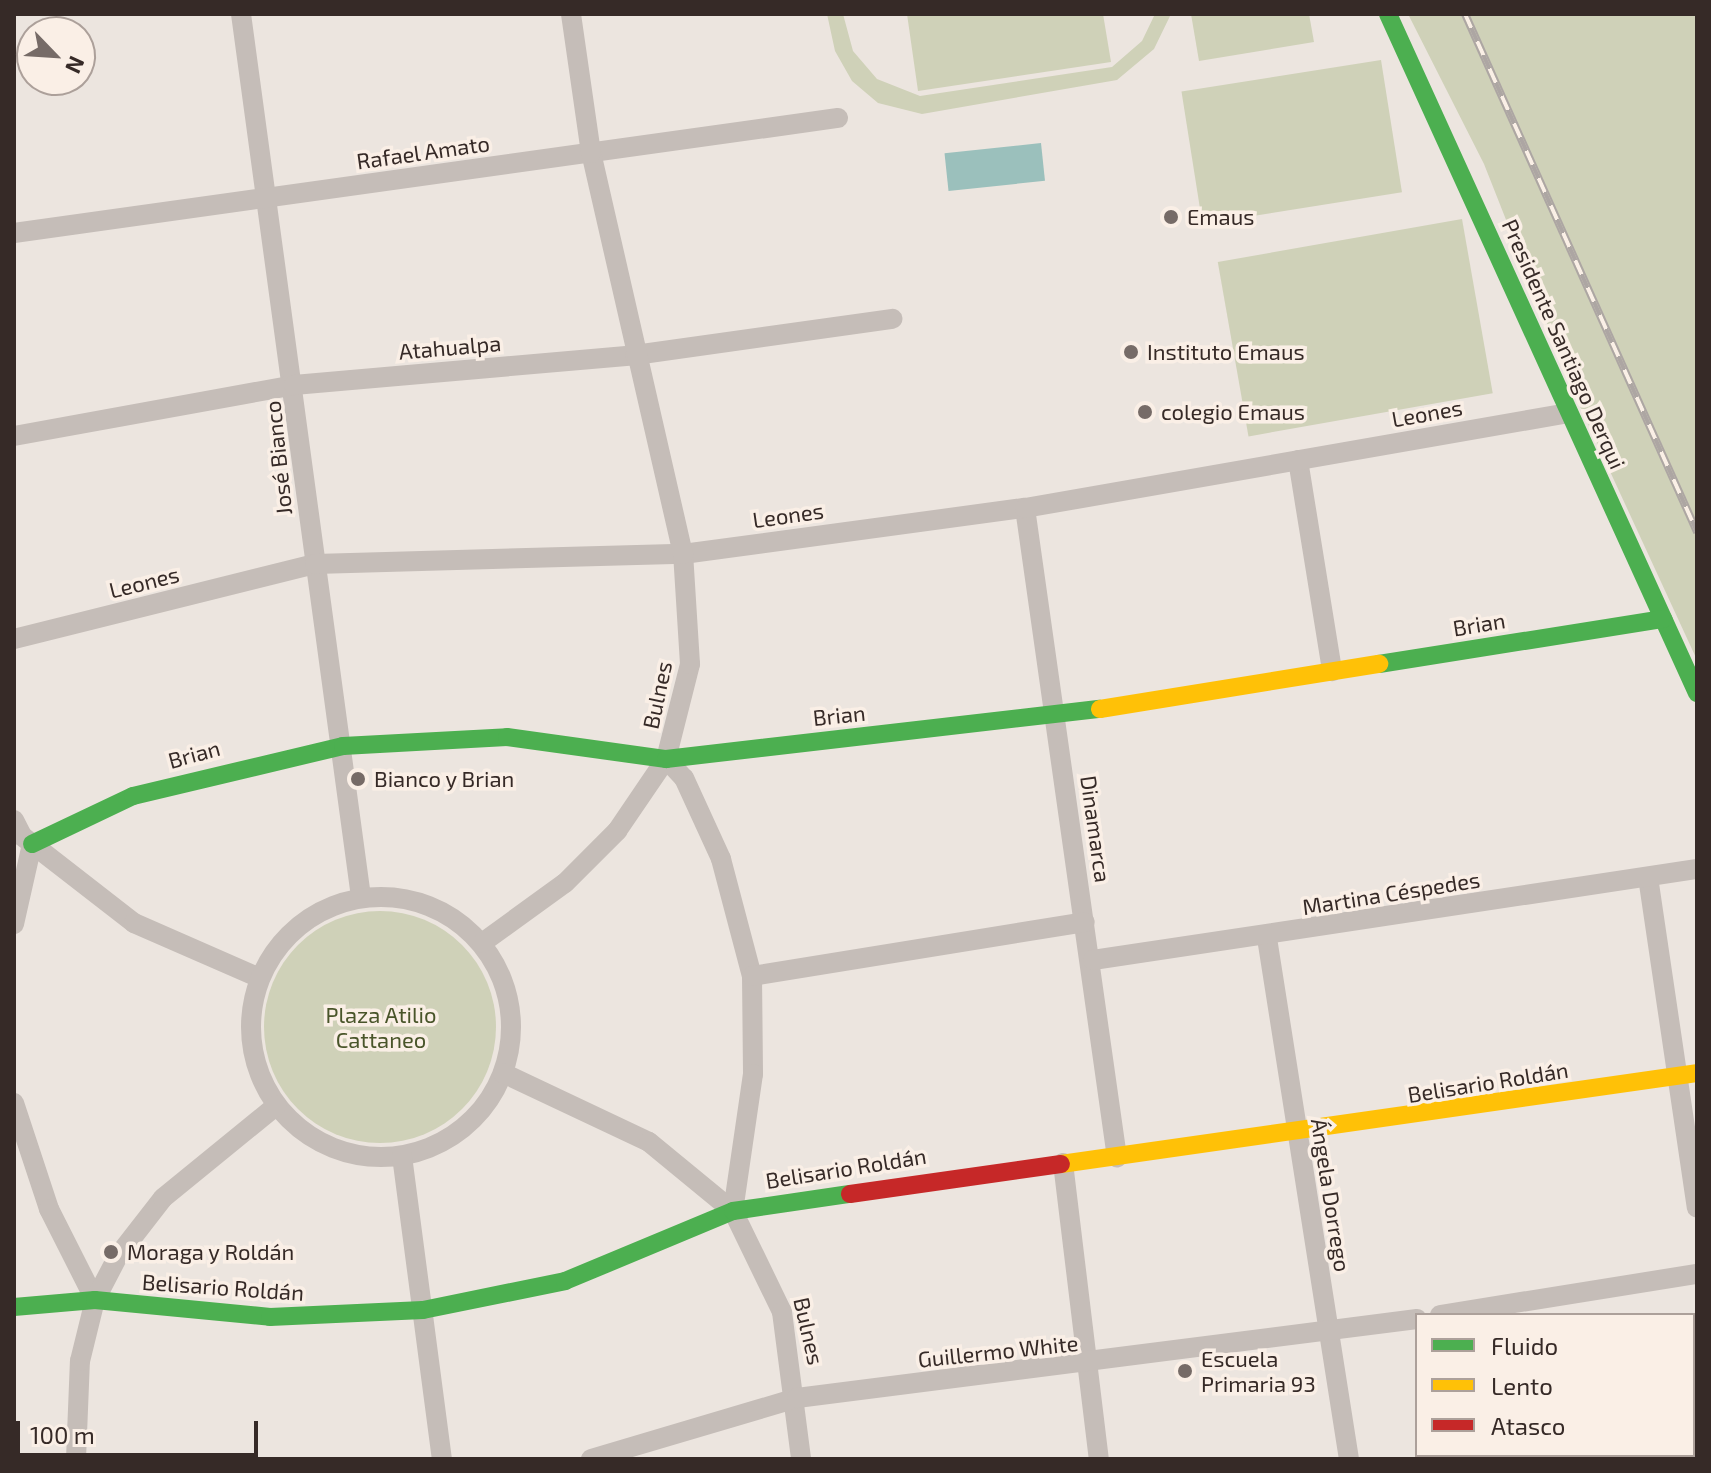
<!DOCTYPE html>
<meta charset="utf-8">
<style>
body{margin:0}
#map{position:relative;width:1711px;height:1473px;overflow:hidden;background:#ece5df;font-family:"Exo 2",sans-serif}
div>[style]{position:absolute}
.green>*{inset:0;background:#cfd1b8;transform-origin:0 0}
.round{border-radius:50%}
.water>*{inset:0;background:#9bc0bc;transform-origin:0 0}
.street>*{height:20px;margin:-10px;padding:0 10px;transform-origin:10px;border-radius:10px;background:#c5bdb8}
.street>.ring{margin:-10px;padding:0;box-sizing:content-box;background:none;border:20px solid #c5bdb8;border-radius:50%}
.fast>*{height:18px;margin:-9px;padding:0 9px;transform-origin:9px;border-radius:9px;background:#4caf50}
.slow>*{height:18px;margin:-9px;padding:0 9px;transform-origin:9px;border-radius:9px;background:#ffc107}
.jam>*{height:18px;margin:-9px;padding:0 9px;transform-origin:9px;border-radius:9px;background:#c62828}
.rail>*{height:8px;margin-top:-4px;transform-origin:0;background:repeating-linear-gradient(90deg,#faefe6 0 15px,#ada6a3 0 30px);box-sizing:border-box;border-block:2px solid #ada6a3}
.dots>*{width:22px;height:22px;translate:-50% -50%;box-sizing:border-box;border:4px solid #faefe6;border-radius:50%}
span{translate:-50% -50%;white-space:nowrap;text-align:center;line-height:1.15;-webkit-text-stroke:7px #faefe6;paint-order:stroke}
.street-label{font-size:22px;color:#362a27}
.poi-label{font-size:22px;color:#362a27}
.left{translate:0 -50%;text-align:left}
.park-label{font-size:22px;color:#49552a}
.frame{position:absolute;inset:0;border:16px solid #362a27;pointer-events:none}
.legend{position:absolute;left:1415px;top:1313px;width:280px;height:144px;box-sizing:border-box;background:#faefe6;border:2px solid #aca09a;margin:0;padding:10px 14px;list-style:none;font-size:24px;color:#362a27}
.legend li{display:flex;align-items:center;gap:16px;height:40px}
.legend b{width:40px;border:2px solid #aca09a}
.north{position:absolute;left:16px;top:16px;width:80px;height:80px;box-sizing:border-box;background:#faefe6;border:2px solid #aca09a;border-radius:50%;rotate:115deg;font-size:22px;font-weight:700;line-height:32px;text-align:center;color:#362a27}
.north::after{content:'';display:block;margin:auto;width:28px;height:36px;background:#766b67;clip-path:polygon(50% 0,100% 100%,50% 72%,0 100%)}
.scale{position:absolute;left:16px;top:1421px;width:242px;height:36px;box-sizing:border-box;border:4px solid #362a27;border-top:0;padding-left:10px;font-size:24px;line-height:28px;white-space:nowrap;color:#362a27;-webkit-text-stroke:6px #faefe6;paint-order:stroke}
</style>
<div id="map">
<div class="green">
<div style="clip-path:polygon(827px 14px,843px 14px,853px 51px,877px 79px,920px 96px,1112px 67px,1142px 41px,1155px 14px,1171px 14px,1154px 49px,1117px 80px,922px 114px,878px 103px,852px 81px,835px 51px)"></div>
<div style="clip-path:polygon(907px 14px,1103px 14px,1111px 62px,918px 91px)"></div>
<div style="clip-path:polygon(1191px 14px,1309px 14px,1314px 42px,1199px 61px)"></div>
<div style="clip-path:polygon(1408px 14px,1697px 14px,1697px 660px,1578px 402px,1484px 164px)"></div>
<div style="left:1381px;top:60px;width:134px;height:202px;rotate:81deg"></div>
<div style="left:1462px;top:219px;width:177px;height:248px;rotate:80deg"></div>
<div class="round" style="left:264px;top:911px;width:232px;height:232px"></div>
</div>
<div class="water">
<div style="left:1041px;top:143px;width:38px;height:97px;rotate:84deg"></div>
</div>
<div class="street">
<div style="left:241px;top:14px;width:891px;rotate:82.26deg"></div>
<div style="left:14px;top:233px;width:832px;rotate:-7.95deg"></div>
<div style="left:14px;top:436px;width:285px;rotate:-10.3deg"></div>
<div style="left:294px;top:385px;width:342px;rotate:-5deg"></div>
<div style="left:635px;top:355px;width:260px;rotate:-8deg"></div>
<div style="left:1298px;top:460px;width:214px;rotate:80.8deg"></div>
<div style="left:1025px;top:508px;width:656px;rotate:81.94deg"></div>
<div style="left:14px;top:639px;width:310px;rotate:-14deg"></div>
<div style="left:315px;top:564px;width:368px;rotate:-1.6deg"></div>
<div style="left:683px;top:554px;width:345px;rotate:-7.7deg"></div>
<div style="left:1025px;top:508px;width:551px;rotate:-9.92deg"></div>
<div style="left:666px;top:759px;width:26px;rotate:47deg"></div>
<div style="left:684px;top:778px;width:89px;rotate:65.4deg"></div>
<div style="left:721px;top:859px;width:121px;rotate:75.2deg"></div>
<div style="left:752px;top:976px;width:98px;rotate:89.4deg"></div>
<div style="left:753px;top:1074px;width:138px;rotate:98.3deg"></div>
<div style="left:14px;top:820px;width:18px;rotate:63deg"></div>
<div style="left:22px;top:836px;width:142px;rotate:37.8deg"></div>
<div style="left:134px;top:923px;width:137px;rotate:23.6deg"></div>
<div style="left:1648px;top:877px;width:334px;rotate:81.6deg"></div>
<div class="ring" style="left:251px;top:897px;width:240px;height:240px"></div>
<div style="left:14px;top:924px;width:82px;rotate:-77.3deg"></div>
<div style="left:1267px;top:938px;width:527px;rotate:81.06deg"></div>
<div style="left:482px;top:943px;width:102px;rotate:-35.9deg"></div>
<div style="left:565px;top:883px;width:74px;rotate:-45deg"></div>
<div style="left:617px;top:831px;width:87px;rotate:-55.8deg"></div>
<div style="left:666px;top:759px;width:98px;rotate:-75.8deg"></div>
<div style="left:690px;top:664px;width:110px;rotate:-93.6deg"></div>
<div style="left:683px;top:554px;width:411px;rotate:-102.9deg"></div>
<div style="left:591px;top:153px;width:140px;rotate:-98.2deg"></div>
<div style="left:1093px;top:960px;width:611px;rotate:-8.57deg"></div>
<div style="left:752px;top:976px;width:337px;rotate:-9.2deg"></div>
<div style="left:503px;top:1073px;width:161px;rotate:25.3deg"></div>
<div style="left:649px;top:1142px;width:109px;rotate:39.4deg"></div>
<div style="left:733px;top:1211px;width:112px;rotate:64.1deg"></div>
<div style="left:782px;top:1312px;width:148px;rotate:82.6deg"></div>
<div style="left:14px;top:1103px;width:112px;rotate:71.7deg"></div>
<div style="left:49px;top:1209px;width:102px;rotate:63.2deg"></div>
<div style="left:402px;top:1156px;width:306px;rotate:82.5deg"></div>
<div style="left:1063px;top:1163px;width:298px;rotate:83.1deg"></div>
<div style="left:1440px;top:1315px;width:260px;rotate:-9.1deg"></div>
<div style="left:76px;top:1459px;width:98px;rotate:-87.7deg"></div>
<div style="left:80px;top:1361px;width:63px;rotate:-76.2deg"></div>
<div style="left:95px;top:1300px;width:50px;rotate:-62.4deg"></div>
<div style="left:118px;top:1256px;width:73px;rotate:-52.2deg"></div>
<div style="left:163px;top:1198px;width:146px;rotate:-39.2deg"></div>
<div style="left:591px;top:1459px;width:215px;rotate:-16.5deg"></div>
<div style="left:797px;top:1398px;width:625px;rotate:-7.26deg"></div>
</div>
<div class="fast">
<div style="left:1388px;top:14px;width:746px;rotate:65.53deg"></div>
<div style="left:1379px;top:664px;width:288px;rotate:-9deg"></div>
<div style="left:32px;top:844px;width:112px;rotate:-25.4deg"></div>
<div style="left:133px;top:796px;width:216px;rotate:-13.4deg"></div>
<div style="left:343px;top:746px;width:164px;rotate:-3.1deg"></div>
<div style="left:507px;top:737px;width:161px;rotate:7.9deg"></div>
<div style="left:666px;top:759px;width:437px;rotate:-6.6deg"></div>
<div style="left:14px;top:1307px;width:81px;rotate:-4.9deg"></div>
<div style="left:95px;top:1300px;width:176px;rotate:5.5deg"></div>
<div style="left:270px;top:1317px;width:153px;rotate:-2.6deg"></div>
<div style="left:423px;top:1310px;width:145px;rotate:-11.5deg"></div>
<div style="left:565px;top:1281px;width:182px;rotate:-22.6deg"></div>
<div style="left:733px;top:1211px;width:118px;rotate:-8.3deg"></div>
</div>
<div class="slow">
<div style="left:1100px;top:709px;width:283px;rotate:-9.2deg"></div>
<div style="left:1061px;top:1164px;width:642px;rotate:-8.14deg"></div>
</div>
<div class="jam">
<div style="left:850px;top:1194px;width:213px;rotate:-8.1deg"></div>
</div>
<div class="rail">
<div style="left:1465px;top:14px;width:568px;rotate:65.87deg"></div>
</div>
<div class="dots">
<div style="left:1171px;top:217px;background:#766b67"></div>
<div style="left:1131px;top:352px;background:#766b67"></div>
<div style="left:1145px;top:412px;background:#766b67"></div>
<div style="left:358px;top:779px;background:#766b67"></div>
<div style="left:111px;top:1252px;background:#766b67"></div>
<div style="left:1185px;top:1371px;background:#766b67"></div>
</div>
<div class="street-label">
<span style="left:423px;top:152px;rotate:-8deg">Rafael Amato</span>
<span style="left:1564px;top:344px;rotate:66deg">Presidente Santiago Derqui</span>
<span style="left:450px;top:347px;rotate:-5deg">Atahualpa</span>
<span style="left:1427px;top:413px;rotate:-10deg">Leones</span>
<span style="left:278px;top:458px;rotate:-96deg">José Bianco</span>
<span style="left:788px;top:515px;rotate:-8deg">Leones</span>
<span style="left:144px;top:582px;rotate:-14deg">Leones</span>
<span style="left:1479px;top:624px;rotate:-9deg">Brian</span>
<span style="left:657px;top:695px;rotate:-78deg">Bulnes</span>
<span style="left:839px;top:715px;rotate:-6deg">Brian</span>
<span style="left:194px;top:754px;rotate:-15deg">Brian</span>
<span style="left:1096px;top:829px;rotate:82deg">Dinamarca</span>
<span style="left:1391px;top:893px;rotate:-9deg">Martina Céspedes</span>
<span style="left:1488px;top:1082px;rotate:-9deg">Belisario Roldán</span>
<span style="left:846px;top:1168px;rotate:-9deg">Belisario Roldán</span>
<span style="left:1331px;top:1195px;rotate:81deg">Ángela Dorrego</span>
<span style="left:223px;top:1287px;rotate:4deg">Belisario Roldán</span>
<span style="left:809px;top:1331px;rotate:77deg">Bulnes</span>
<span style="left:998px;top:1351px;rotate:-6deg">Guillermo White</span>
</div>
<div class="poi-label">
<span class="left" style="left:1187px;top:217px">Emaus</span>
<span class="left" style="left:1147px;top:352px">Instituto Emaus</span>
<span class="left" style="left:1161px;top:412px">colegio Emaus</span>
<span class="left" style="left:374px;top:779px">Bianco y Brian</span>
<span class="left" style="left:127px;top:1252px">Moraga y Roldán</span>
<span class="left" style="left:1201px;top:1371px">Escuela<br>Primaria 93</span>
</div>
<div class="park-label">
<span style="left:381px;top:1027px">Plaza Atilio<br>Cattaneo</span>
</div>
<div class="frame"></div>
<ul class="legend">
<li><b style="height:10px;background:#4caf50"></b>Fluido</li>
<li><b style="height:10px;background:#ffc107"></b>Lento</li>
<li><b style="height:10px;background:#c62828"></b>Atasco</li>
</ul>
<div class="north">N</div>
<div class="scale">100 m</div>
</div>
